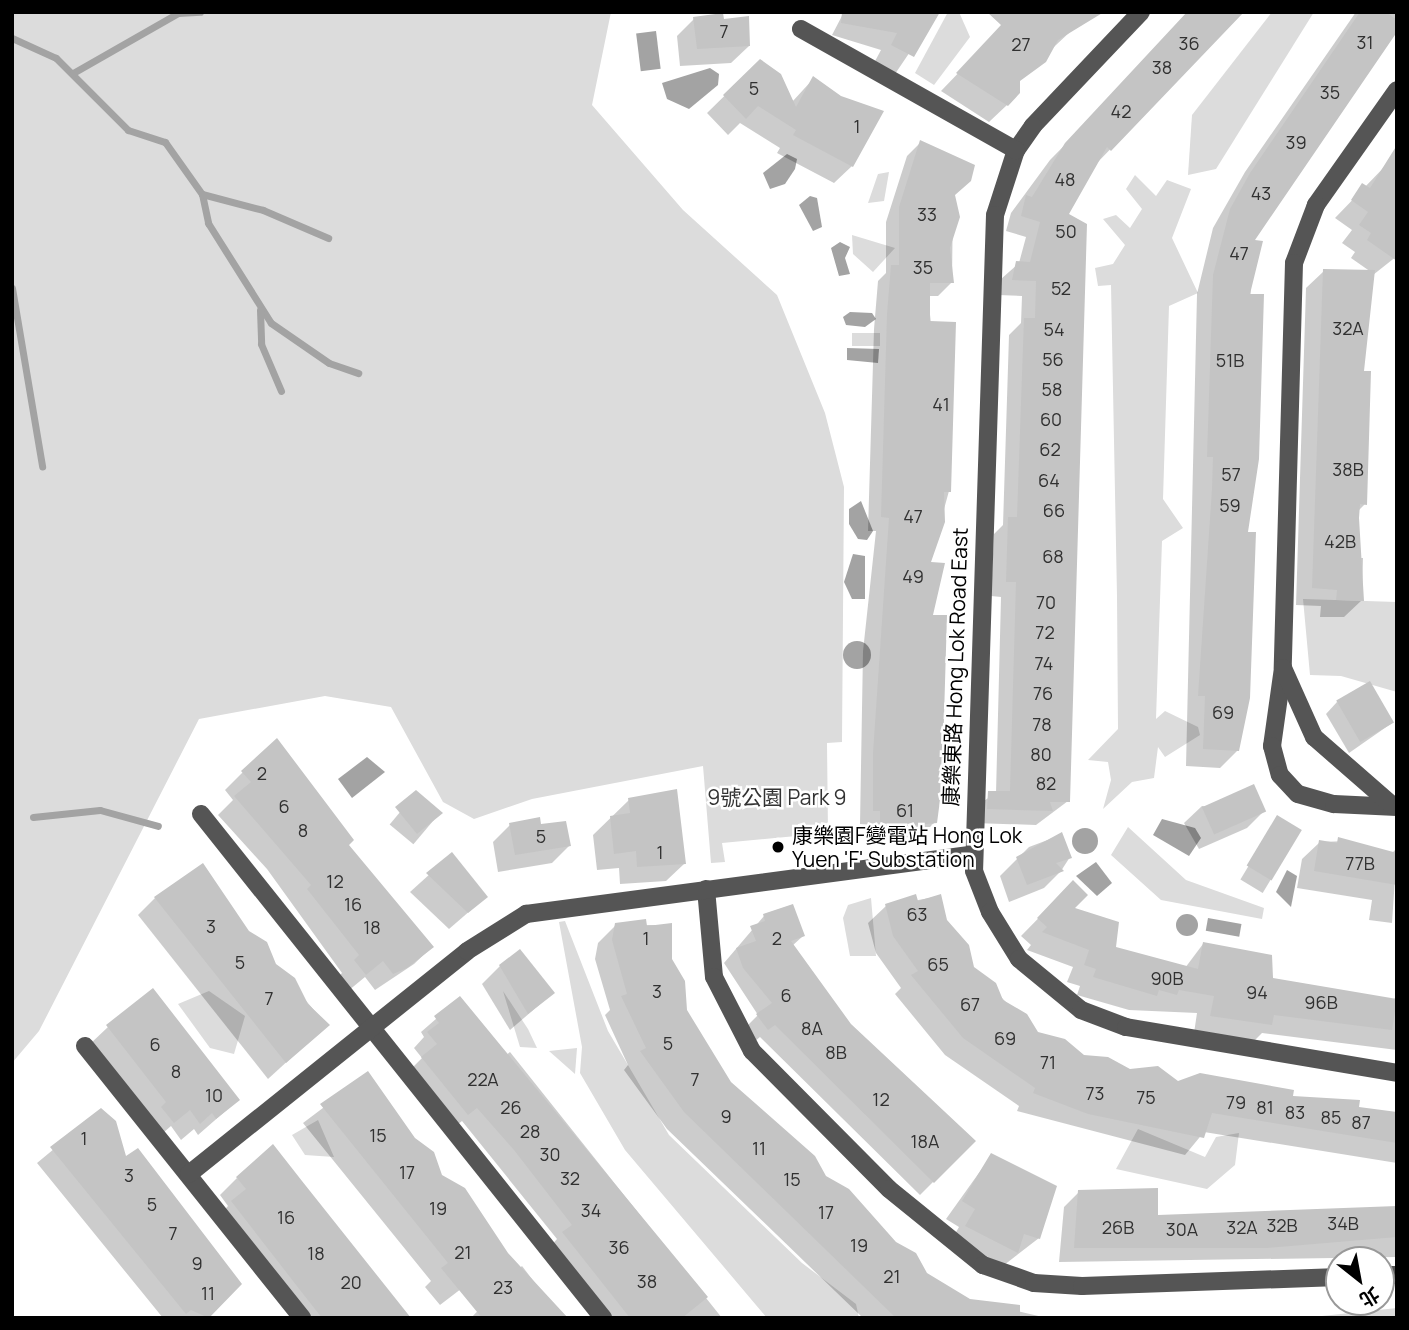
<!DOCTYPE html>
<meta charset="utf-8">
<style>
body{margin:0}
#map{position:relative;width:1409px;height:1330px;overflow:hidden;background:#fff;font-family:Manrope,"Noto Sans TC",sans-serif}
div>[style]{position:absolute}
.green>*{inset:0;background:#dcdcdc;transform-origin:0 0}
.water>*{inset:0;background:#a3a3a3;transform-origin:0 0}
.round{border-radius:50%}
.shadow>*{inset:0;background:#0003;transform-origin:0 0}
.stream>*{height:7px;margin:-3.5px;padding:0 3.5px;transform-origin:3.5px;border-radius:3.5px;background:#a3a3a3}
.building>*{inset:0;background:#c4c4c4;transform-origin:0 0}
.minor>*{height:18px;margin:-9px;padding:0 9px;transform-origin:9px;border-radius:9px;background:#555}
.dots>*{width:19px;height:19px;translate:-50% -50%;box-sizing:border-box;border:4px solid #fff;border-radius:50%}
span{translate:-50% -50%;white-space:nowrap;text-align:center;line-height:1.15;-webkit-text-stroke:5px #fff;paint-order:stroke}
.number-label{font-size:18px;color:#313131}
.number-label span{-webkit-text-stroke-width:0}
.street-label{font-size:21px;color:#000}
.park-label{font-size:21px;color:#333}
.poi-label{font-size:21px;color:#000}
.left{translate:0 -50%;text-align:left}
.frame{position:absolute;inset:0;border:14px solid #000;pointer-events:none}
.north{position:absolute;left:1325px;top:1246px;width:70px;height:70px;box-sizing:border-box;background:#fff;border:2px solid #999;border-radius:50%;rotate:149deg;font-size:19px;font-weight:700;line-height:28px;text-align:center;color:#000}
.north::after{content:'';display:block;margin:auto;width:24px;height:32px;background:#000;clip-path:polygon(50% 0,100% 100%,50% 72%,0 100%)}
</style>
<div id="map">
<div class="green">
<div style="clip-path:polygon(12px 12px,611px 12px,592px 105px,683px 210px,777px 295px,825px 413px,844px 487px,842px 742px,827px 743px,828px 833px,722px 843px,725px 862px,711px 863px,703px 766px,532px 799px,474px 819px,443px 802px,391px 707px,325px 696px,199px 719px,39px 1031px,12px 1063px)"></div>
<div style="clip-path:polygon(948px 12px,959px 12px,970px 37px,934px 85px,915px 73px)"></div>
<div style="clip-path:polygon(1272px 12px,1314px 12px,1216px 169px,1188px 175px,1192px 115px)"></div>
<div style="clip-path:polygon(889px 172px,884px 201px,868px 203px,878px 174px)"></div>
<div style="clip-path:polygon(1135px 175px,1156px 196px,1167px 180px,1191px 189px,1172px 238px,1198px 293px,1169px 306px,1163px 499px,1183px 528px,1162px 541px,1156px 719px,1165px 711px,1198px 727px,1200px 735px,1165px 757px,1158px 747px,1154px 778px,1132px 782px,1103px 809px,1111px 780px,1108px 762px,1088px 760px,1118px 729px,1117px 596px,1111px 285px,1098px 286px,1095px 268px,1113px 264px,1125px 245px,1103px 219px,1116px 215px,1130px 228px,1142px 209px,1126px 189px)"></div>
<div style="clip-path:polygon(852px 235px,895px 248px,873px 272px,853px 254px)"></div>
<div style="left:852px;top:333px;width:28px;height:13px"></div>
<div style="clip-path:polygon(1303px 599px,1397px 602px,1397px 692px,1341px 676px,1310px 675px)"></div>
<div style="clip-path:polygon(1128px 827px,1186px 880px,1264px 908px,1262px 919px,1161px 900px,1111px 855px)"></div>
<div style="clip-path:polygon(871px 898px,876px 956px,850px 956px,843px 918px,848px 905px)"></div>
<div style="clip-path:polygon(565px 921px,608px 1031px,669px 1135px,802px 1263px,856px 1304px,859px 1318px,767px 1318px,625px 1150px,580px 1073px,582px 1047px,559px 922px)"></div>
<div style="clip-path:polygon(209px 991px,245px 1016px,234px 1054px,210px 1048px,178px 1004px)"></div>
<div style="clip-path:polygon(503px 991px,528px 1029px,537px 1048px,520px 1047px)"></div>
<div style="clip-path:polygon(577px 1048px,575px 1074px,549px 1051px)"></div>
<div style="clip-path:polygon(318px 1120px,334px 1157px,305px 1155px,292px 1135px)"></div>
<div style="clip-path:polygon(1138px 1129px,1205px 1157px,1216px 1137px,1239px 1133px,1235px 1165px,1207px 1189px,1116px 1169px)"></div>
<div style="clip-path:polygon(1397px 1308px,1397px 1318px,1303px 1318px)"></div>
</div>
<div class="water">
<div style="left:656px;top:31px;width:38px;height:20px;rotate:83deg"></div>
<div style="clip-path:polygon(710px 68px,719px 74px,718px 85px,689px 109px,667px 99px,662px 83px)"></div>
<div style="clip-path:polygon(787px 154px,797px 159px,795px 169px,785px 184px,770px 189px,763px 173px)"></div>
<div style="clip-path:polygon(810px 196px,817px 198px,822px 227px,813px 231px,799px 205px)"></div>
<div style="clip-path:polygon(840px 242px,850px 247px,845px 258px,850px 274px,839px 276px,831px 248px)"></div>
<div style="clip-path:polygon(850px 312px,872px 313px,876px 319px,865px 327px,846px 325px,843px 317px)"></div>
<div style="clip-path:polygon(847px 348px,879px 349px,878px 363px,847px 360px)"></div>
<div style="clip-path:polygon(861px 501px,873px 531px,867px 540px,858px 539px,849px 524px,849px 509px)"></div>
<div style="clip-path:polygon(853px 554px,865px 556px,865px 599px,852px 599px,844px 582px)"></div>
<div class="round" style="left:843px;top:641px;width:28px;height:28px"></div>
<div style="clip-path:polygon(367px 757px,385px 772px,352px 798px,338px 779px)"></div>
<div style="clip-path:polygon(1162px 819px,1195px 828px,1201px 838px,1189px 856px,1153px 835px)"></div>
<div class="round" style="left:1072px;top:828px;width:26px;height:26px"></div>
<div style="clip-path:polygon(1096px 862px,1112px 883px,1097px 896px,1076px 876px)"></div>
<div style="clip-path:polygon(1287px 870px,1297px 876px,1291px 907px,1276px 892px)"></div>
<div class="round" style="left:1176px;top:914px;width:22px;height:22px"></div>
<div style="left:1208px;top:918px;width:34px;height:13px;rotate:10deg"></div>
</div>
<div class="shadow">
<div style="clip-path:polygon(844px 12px,937px 12px,895px 74px,874px 63px,881px 50px,832px 35px)"></div>
<div style="clip-path:polygon(1017px 12px,1085px 18px,1013px 85px,1007px 105px,989px 122px,941px 91px)"></div>
<div style="clip-path:polygon(1356px 12px,1397px 12px,1397px 25px,1252px 241px,1238px 750px,1220px 768px,1186px 766px,1197px 294px,1213px 228px,1245px 172px)"></div>
<div style="clip-path:polygon(694px 19px,723px 21px,749px 46px,731px 63px,680px 66px,677px 36px)"></div>
<div style="clip-path:polygon(1175px 33px,1194px 63px,1095px 165px,1066px 215px,1068px 801px,1036px 825px,973px 823px,973px 808px,996px 793px,1001px 597px,991px 596px,994px 534px,1003px 525px,1009px 335px,1021px 323px,1022px 296px,998px 295px,1001px 279px,1019px 263px,1026px 237px,1006px 231px,1011px 213px,1050px 160px)"></div>
<div style="clip-path:polygon(760px 61px,792px 102px,814px 78px,852px 166px,834px 183px,777px 153px,780px 148px,740px 123px,728px 135px,707px 113px)"></div>
<div style="clip-path:polygon(921px 142px,953px 196px,952px 282px,938px 296px,928px 296px,949px 491px,929px 564px,935px 822px,921px 836px,867px 841px,867px 825px,860px 824px,863px 651px,876px 531px,868px 531px,874px 329px,878px 281px,886px 273px,886px 222px,907px 156px)"></div>
<div style="clip-path:polygon(1390px 161px,1397px 256px,1373px 275px,1362px 373px,1365px 504px,1358px 511px,1357px 558px,1363px 558px,1362px 600px,1344px 617px,1320px 617px,1321px 606px,1296px 605px,1306px 288px,1324px 271px,1371px 272px,1351px 258px,1355px 252px,1342px 243px,1352px 230px,1335px 218px)"></div>
<div style="clip-path:polygon(1337px 702px,1392px 723px,1349px 753px,1326px 714px)"></div>
<div style="clip-path:polygon(243px 772px,347px 845px,432px 947px,414px 964px,375px 990px,365px 977px,348px 991px,337px 978px,342px 973px,267px 869px,218px 815px,233px 800px,225px 790px)"></div>
<div style="left:416px;top:793px;width:31px;height:41px;rotate:40deg"></div>
<div style="clip-path:polygon(629px 800px,684px 864px,666px 881px,620px 884px,619px 868px,597px 870px,593px 835px)"></div>
<div style="clip-path:polygon(1202px 806px,1264px 811px,1247px 828px,1199px 849px,1184px 823px)"></div>
<div style="left:1278px;top:817px;width:26px;height:73px;rotate:31deg"></div>
<div style="clip-path:polygon(510px 825px,540px 826px,569px 846px,552px 863px,498px 872px,493px 842px)"></div>
<div style="clip-path:polygon(1061px 835px,1070px 857px,1061px 871px,1044px 888px,1009px 902px,1000px 876px,1029px 847px)"></div>
<div style="clip-path:polygon(1349px 841px,1356px 848px,1391px 854px,1397px 848px,1392px 923px,1369px 920px,1372px 900px,1297px 888px,1302px 859px,1320px 842px)"></div>
<div style="clip-path:polygon(452px 854px,486px 897px,449px 929px,410px 892px)"></div>
<div style="clip-path:polygon(1073px 883px,1072px 909px,1114px 948px,1185px 968px,1203px 944px,1271px 980px,1394px 1000px,1397px 993px,1397px 1050px,1262px 1033px,1253px 1042px,1194px 1033px,1197px 1013px,1129px 1010px,1077px 995px,1080px 986px,1067px 982px,1073px 967px,1027px 950px,1031px 945px,1021px 936px)"></div>
<div style="clip-path:polygon(940px 896px,946px 921px,973px 968px,1037px 1034px,1083px 1057px,1178px 1083px,1397px 1114px,1397px 1163px,1204px 1132px,1185px 1155px,1017px 1111px,1019px 1106px,945px 1055px,895px 994px,901px 988px,876px 953px,868px 923px,886px 906px)"></div>
<div style="clip-path:polygon(155px 898px,247px 933px,327px 1025px,268px 1079px,138px 915px)"></div>
<div style="clip-path:polygon(764px 916px,803px 936px,792px 946px,850px 1025px,974px 1141px,920px 1195px,760px 1037px,754px 1042px,744px 1029px,758px 1015px,724px 963px)"></div>
<div style="clip-path:polygon(616px 925px,671px 925px,670px 959px,685px 1011px,729px 1083px,926px 1274px,969px 1300px,1047px 1318px,863px 1318px,667px 1129px,624px 1070px,628px 1065px,605px 1015px,610px 1010px,595px 959px,598px 943px)"></div>
<div style="clip-path:polygon(500px 966px,553px 993px,510px 1030px,482px 984px)"></div>
<div style="clip-path:polygon(460px 998px,505px 1056px,510px 1052px,722px 1318px,604px 1318px,549px 1248px,557px 1239px,462px 1121px,452px 1129px,408px 1072px,422px 1058px,414px 1048px,424px 1037px,421px 1032px)"></div>
<div style="clip-path:polygon(108px 1027px,238px 1100px,198px 1135px,194px 1129px,181px 1140px,171px 1126px,156px 1139px,90px 1044px)"></div>
<div style="clip-path:polygon(368px 1074px,441px 1176px,487px 1269px,440px 1305px,425px 1287px,431px 1281px,303px 1123px)"></div>
<div style="clip-path:polygon(101px 1110px,125px 1159px,239px 1284px,205px 1318px,163px 1318px,37px 1163px)"></div>
<div style="clip-path:polygon(991px 1156px,1039px 1238px,999px 1269px,949px 1244px,959px 1227px,946px 1219px)"></div>
<div style="clip-path:polygon(237px 1178px,409px 1318px,292px 1318px,215px 1220px,228px 1206px,220px 1195px)"></div>
<div style="clip-path:polygon(1079px 1192px,1157px 1216px,1397px 1207px,1397px 1257px,1059px 1262px,1064px 1207px)"></div>
<div style="clip-path:polygon(522px 1266px,562px 1318px,471px 1318px,504px 1283px)"></div>
</div>
<div class="stream">
<div style="left:12px;top:38px;width:48px;rotate:24.4deg"></div>
<div style="left:56px;top:58px;width:102px;rotate:45deg"></div>
<div style="left:128px;top:130px;width:39px;rotate:18deg"></div>
<div style="left:165px;top:142px;width:64px;rotate:54.6deg"></div>
<div style="left:202px;top:194px;width:30px;rotate:78deg"></div>
<div style="left:208px;top:223px;width:118px;rotate:57.8deg"></div>
<div style="left:271px;top:323px;width:70px;rotate:34.6deg"></div>
<div style="left:329px;top:363px;width:31px;rotate:19deg"></div>
<div style="left:73px;top:73px;width:121px;rotate:-29.7deg"></div>
<div style="left:178px;top:13px;width:22px;rotate:-3deg"></div>
<div style="left:202px;top:194px;width:63px;rotate:14.7deg"></div>
<div style="left:263px;top:210px;width:71px;rotate:23.3deg"></div>
<div style="left:12px;top:288px;width:181px;rotate:80.4deg"></div>
<div style="left:260px;top:310px;width:34px;rotate:88deg"></div>
<div style="left:261px;top:344px;width:51px;rotate:66.9deg"></div>
<div style="left:33px;top:817px;width:67px;rotate:-6deg"></div>
<div style="left:100px;top:810px;width:60px;rotate:15.4deg"></div>
</div>
<div class="building">
<div style="clip-path:polygon(842px 12px,940px 12px,914px 57px,891px 45px,897px 33px,841px 23px)"></div>
<div style="clip-path:polygon(987px 12px,1104px 12px,1058px 40px,1046px 62px,1020px 81px,1020px 93px,1008px 106px,956px 73px,1001px 25px)"></div>
<div style="clip-path:polygon(1187px 12px,1244px 12px,1111px 151px,1107px 147px,1069px 214px,1087px 224px,1070px 802px,1050px 802px,1053px 811px,987px 809px,988px 791px,1010px 791px,1016px 582px,1006px 582px,1008px 517px,1017px 517px,1024px 318px,1035px 318px,1036px 281px,1012px 280px,1016px 261px,1030px 262px,1040px 222px,1021px 216px,1026px 195px,1032px 197px,1065px 143px)"></div>
<div style="clip-path:polygon(1360px 12px,1386px 12px,1397px 20px,1397px 32px,1255px 240px,1263px 241px,1250px 294px,1264px 294px,1259px 459px,1248px 532px,1256px 532px,1250px 698px,1239px 751px,1203px 749px,1205px 696px,1198px 696px,1212px 489px,1213px 457px,1207px 457px,1213px 275px,1230px 209px,1250px 173px)"></div>
<div style="clip-path:polygon(723px 13px,724px 19px,749px 16px,750px 46px,697px 49px,693px 17px)"></div>
<div style="clip-path:polygon(760px 59px,781px 74px,796px 107px,813px 76px,841px 96px,884px 111px,853px 167px,793px 135px,796px 130px,758px 106px,746px 119px,723px 95px)"></div>
<div style="clip-path:polygon(920px 140px,975px 165px,971px 181px,955px 195px,960px 217px,950px 248px,954px 283px,930px 283px,930px 321px,956px 322px,951px 492px,944px 492px,945px 522px,931px 562px,945px 563px,933px 615px,947px 615px,942px 785px,937px 823px,880px 828px,880px 811px,873px 811px,873px 753px,889px 518px,881px 517px,887px 314px,891px 265px,899px 265px,899px 207px)"></div>
<div style="clip-path:polygon(1397px 145px,1397px 261px,1367px 240px,1371px 233px,1359px 225px,1368px 212px,1351px 200px,1362px 183px,1370px 188px)"></div>
<div style="clip-path:polygon(1323px 269px,1375px 270px,1364px 371px,1371px 371px,1367px 505px,1360px 504px,1359px 518px,1364px 601px,1336px 600px,1337px 590px,1312px 588px)"></div>
<div style="left:1370px;top:681px;width:48px;height:39px;rotate:60deg"></div>
<div style="clip-path:polygon(277px 738px,354px 840px,349px 845px,434px 947px,407px 968px,393px 974px,383px 961px,366px 975px,354px 960px,359px 955px,307px 889px,311px 885px,234px 796px,251px 782px,241px 771px)"></div>
<div style="left:1254px;top:784px;width:30px;height:57px;rotate:66deg"></div>
<div style="clip-path:polygon(677px 789px,686px 864px,637px 867px,636px 851px,614px 854px,610px 816px,630px 813px,628px 798px)"></div>
<div style="clip-path:polygon(416px 790px,443px 813px,417px 834px,395px 807px)"></div>
<div style="left:1277px;top:815px;width:29px;height:59px;rotate:31deg"></div>
<div style="clip-path:polygon(540px 817px,541px 824px,566px 821px,571px 846px,515px 855px,509px 823px)"></div>
<div style="clip-path:polygon(1062px 832px,1072px 858px,1056px 863px,1064px 871px,1027px 885px,1016px 857px)"></div>
<div style="clip-path:polygon(1338px 837px,1397px 853px,1397px 885px,1314px 871px,1319px 840px,1337px 843px)"></div>
<div style="clip-path:polygon(452px 852px,488px 897px,468px 913px,426px 873px)"></div>
<div style="clip-path:polygon(203px 863px,249px 931px,267px 942px,276px 964px,295px 978px,308px 1004px,330px 1025px,286px 1063px,154px 897px)"></div>
<div style="clip-path:polygon(1073px 880px,1088px 895px,1075px 908px,1119px 922px,1116px 947px,1198px 969px,1203px 942px,1272px 955px,1273px 978px,1397px 999px,1392px 1030px,1274px 1015px,1272px 1025px,1210px 1016px,1214px 996px,1179px 990px,1177px 995px,1159px 990px,1157px 996px,1093px 977px,1096px 969px,1084px 965px,1089px 950px,1042px 932px,1047px 927px,1037px 918px)"></div>
<div style="clip-path:polygon(916px 894px,918px 901px,941px 894px,947px 920px,969px 945px,974px 967px,996px 983px,1003px 1000px,1027px 1014px,1038px 1032px,1065px 1039px,1084px 1055px,1108px 1057px,1130px 1069px,1158px 1066px,1178px 1081px,1200px 1073px,1294px 1090px,1293px 1096px,1360px 1100px,1359px 1107px,1397px 1112px,1397px 1143px,1212px 1113px,1204px 1138px,1088px 1114px,1033px 1093px,1035px 1088px,963px 1038px,911px 975px,918px 971px,893px 936px,885px 904px)"></div>
<div style="clip-path:polygon(793px 904px,805px 936px,791px 941px,851px 1024px,976px 1141px,934px 1183px,775px 1025px,768px 1030px,756px 1014px,772px 1003px,743px 968px,736px 948px,756px 941px,750px 926px,765px 921px,763px 914px)"></div>
<div style="clip-path:polygon(646px 919px,647px 926px,672px 923px,672px 959px,685px 981px,687px 1010px,731px 1082px,815px 1156px,826px 1176px,849px 1189px,896px 1242px,916px 1253px,927px 1273px,970px 1299px,1020px 1305px,1020px 1318px,896px 1318px,684px 1112px,640px 1051px,646px 1048px,621px 996px,627px 994px,612px 940px,615px 923px)"></div>
<div style="clip-path:polygon(520px 949px,555px 993px,528px 1014px,499px 965px)"></div>
<div style="clip-path:polygon(153px 988px,240px 1100px,216px 1119px,212px 1113px,200px 1124px,190px 1110px,174px 1123px,161px 1107px,166px 1102px,106px 1025px)"></div>
<div style="clip-path:polygon(460px 996px,708px 1297px,682px 1318px,630px 1318px,562px 1232px,572px 1225px,514px 1150px,477px 1108px,468px 1115px,421px 1057px,437px 1044px,427px 1032px,439px 1023px,434px 1016px)"></div>
<div style="clip-path:polygon(368px 1071px,415px 1138px,434px 1152px,442px 1175px,465px 1188px,508px 1253px,568px 1318px,482px 1318px,441px 1268px,448px 1263px,320px 1104px)"></div>
<div style="clip-path:polygon(101px 1108px,116px 1121px,126px 1156px,138px 1148px,242px 1284px,209px 1318px,191px 1310px,186px 1314px,50px 1147px)"></div>
<div style="clip-path:polygon(273px 1144px,302px 1181px,411px 1318px,322px 1318px,300px 1290px,231px 1201px,246px 1189px,236px 1177px)"></div>
<div style="clip-path:polygon(991px 1153px,1057px 1186px,1040px 1239px,1024px 1234px,1018px 1253px,965px 1226px,975px 1209px,962px 1201px)"></div>
<div style="clip-path:polygon(1158px 1188px,1158px 1215px,1397px 1206px,1397px 1237px,1267px 1248px,1074px 1248px,1078px 1190px)"></div>
</div>
<div class="minor">
<div style="left:1141px;top:12px;width:157px;rotate:133.5deg"></div>
<div style="left:1033px;top:126px;width:29px;rotate:125deg"></div>
<div style="left:1016px;top:150px;width:68px;rotate:107.9deg"></div>
<div style="left:995px;top:215px;width:656px;rotate:91.83deg"></div>
<div style="left:974px;top:871px;width:44px;rotate:68.7deg"></div>
<div style="left:990px;top:912px;width:55px;rotate:58.3deg"></div>
<div style="left:1019px;top:959px;width:80px;rotate:39.4deg"></div>
<div style="left:1081px;top:1010px;width:48px;rotate:20.7deg"></div>
<div style="left:1126px;top:1027px;width:275px;rotate:9.6deg"></div>
<div style="left:801px;top:29px;width:247px;rotate:29.4deg"></div>
<div style="left:1397px;top:90px;width:141px;rotate:125.2deg"></div>
<div style="left:1316px;top:205px;width:62px;rotate:110.8deg"></div>
<div style="left:1294px;top:263px;width:405px;rotate:91.6deg"></div>
<div style="left:1283px;top:668px;width:79px;rotate:98deg"></div>
<div style="left:1272px;top:746px;width:30px;rotate:75deg"></div>
<div style="left:1280px;top:775px;width:26px;rotate:47deg"></div>
<div style="left:1298px;top:794px;width:37px;rotate:16deg"></div>
<div style="left:1334px;top:804px;width:63px;rotate:2.7deg"></div>
<div style="left:1283px;top:668px;width:76px;rotate:65.8deg"></div>
<div style="left:1314px;top:737px;width:105px;rotate:41.1deg"></div>
<div style="left:201px;top:814px;width:645px;rotate:51.42deg"></div>
<div style="left:706px;top:889px;width:88px;rotate:84.8deg"></div>
<div style="left:714px;top:977px;width:83px;rotate:62.8deg"></div>
<div style="left:752px;top:1051px;width:194px;rotate:45.2deg"></div>
<div style="left:889px;top:1189px;width:121px;rotate:39deg"></div>
<div style="left:983px;top:1265px;width:54px;rotate:19.4deg"></div>
<div style="left:1034px;top:1283px;width:48px;rotate:3.6deg"></div>
<div style="left:1082px;top:1286px;width:257px;rotate:-2deg"></div>
<div style="left:85px;top:1046px;width:348px;rotate:51.4deg"></div>
<div style="left:189px;top:1174px;width:356px;rotate:-38.7deg"></div>
<div style="left:467px;top:951px;width:70px;rotate:-32.1deg"></div>
<div style="left:526px;top:914px;width:449px;rotate:-7.6deg"></div>
<div style="left:1381px;top:1275px;width:16px"></div>
</div>
<div class="dots">
<div style="left:778px;top:847px;background:#000"></div>
</div>
<div class="number-label">
<span style="left:724px;top:31px">7</span>
<span style="left:1365px;top:42px">31</span>
<span style="left:1189px;top:43px">36</span>
<span style="left:1021px;top:44px">27</span>
<span style="left:1162px;top:67px">38</span>
<span style="left:754px;top:88px">5</span>
<span style="left:1330px;top:92px">35</span>
<span style="left:1121px;top:111px">42</span>
<span style="left:857px;top:126px">1</span>
<span style="left:1296px;top:142px">39</span>
<span style="left:1065px;top:179px">48</span>
<span style="left:1261px;top:193px">43</span>
<span style="left:927px;top:214px">33</span>
<span style="left:1066px;top:231px">50</span>
<span style="left:1239px;top:253px">47</span>
<span style="left:923px;top:267px">35</span>
<span style="left:1061px;top:288px">52</span>
<span style="left:1348px;top:328px">32A</span>
<span style="left:1054px;top:329px">54</span>
<span style="left:1053px;top:359px">56</span>
<span style="left:1230px;top:360px">51B</span>
<span style="left:1052px;top:389px">58</span>
<span style="left:941px;top:404px">41</span>
<span style="left:1051px;top:419px">60</span>
<span style="left:1050px;top:449px">62</span>
<span style="left:1348px;top:469px">38B</span>
<span style="left:1231px;top:474px">57</span>
<span style="left:1049px;top:480px">64</span>
<span style="left:1230px;top:505px">59</span>
<span style="left:1054px;top:510px">66</span>
<span style="left:913px;top:516px">47</span>
<span style="left:1340px;top:541px">42B</span>
<span style="left:1053px;top:556px">68</span>
<span style="left:913px;top:576px">49</span>
<span style="left:1046px;top:602px">70</span>
<span style="left:1045px;top:632px">72</span>
<span style="left:1044px;top:663px">74</span>
<span style="left:1043px;top:693px">76</span>
<span style="left:1223px;top:712px">69</span>
<span style="left:1042px;top:724px">78</span>
<span style="left:1041px;top:754px">80</span>
<span style="left:262px;top:773px">2</span>
<span style="left:1046px;top:783px">82</span>
<span style="left:284px;top:806px">6</span>
<span style="left:905px;top:810px">61</span>
<span style="left:303px;top:830px">8</span>
<span style="left:541px;top:836px">5</span>
<span style="left:660px;top:852px">1</span>
<span style="left:1360px;top:863px">77B</span>
<span style="left:335px;top:881px">12</span>
<span style="left:353px;top:904px">16</span>
<span style="left:917px;top:914px">63</span>
<span style="left:211px;top:926px">3</span>
<span style="left:372px;top:927px">18</span>
<span style="left:646px;top:938px">1</span>
<span style="left:777px;top:938px">2</span>
<span style="left:240px;top:962px">5</span>
<span style="left:938px;top:964px">65</span>
<span style="left:1167px;top:978px">90B</span>
<span style="left:657px;top:991px">3</span>
<span style="left:1257px;top:992px">94</span>
<span style="left:786px;top:995px">6</span>
<span style="left:269px;top:998px">7</span>
<span style="left:1321px;top:1002px">96B</span>
<span style="left:970px;top:1004px">67</span>
<span style="left:812px;top:1028px">8A</span>
<span style="left:1005px;top:1038px">69</span>
<span style="left:668px;top:1043px">5</span>
<span style="left:155px;top:1044px">6</span>
<span style="left:836px;top:1052px">8B</span>
<span style="left:1048px;top:1062px">71</span>
<span style="left:176px;top:1071px">8</span>
<span style="left:483px;top:1079px">22A</span>
<span style="left:695px;top:1079px">7</span>
<span style="left:1095px;top:1093px">73</span>
<span style="left:214px;top:1095px">10</span>
<span style="left:1146px;top:1097px">75</span>
<span style="left:881px;top:1099px">12</span>
<span style="left:1236px;top:1102px">79</span>
<span style="left:511px;top:1107px">26</span>
<span style="left:1265px;top:1107px">81</span>
<span style="left:1295px;top:1112px">83</span>
<span style="left:726px;top:1116px">9</span>
<span style="left:1331px;top:1117px">85</span>
<span style="left:1361px;top:1122px">87</span>
<span style="left:530px;top:1131px">28</span>
<span style="left:378px;top:1135px">15</span>
<span style="left:84px;top:1138px">1</span>
<span style="left:925px;top:1141px">18A</span>
<span style="left:759px;top:1148px">11</span>
<span style="left:550px;top:1154px">30</span>
<span style="left:407px;top:1172px">17</span>
<span style="left:129px;top:1175px">3</span>
<span style="left:570px;top:1178px">32</span>
<span style="left:792px;top:1179px">15</span>
<span style="left:152px;top:1204px">5</span>
<span style="left:438px;top:1208px">19</span>
<span style="left:591px;top:1210px">34</span>
<span style="left:826px;top:1212px">17</span>
<span style="left:286px;top:1217px">16</span>
<span style="left:1343px;top:1223px">34B</span>
<span style="left:1282px;top:1225px">32B</span>
<span style="left:1118px;top:1227px">26B</span>
<span style="left:1242px;top:1227px">32A</span>
<span style="left:1182px;top:1229px">30A</span>
<span style="left:173px;top:1233px">7</span>
<span style="left:859px;top:1245px">19</span>
<span style="left:619px;top:1247px">36</span>
<span style="left:463px;top:1252px">21</span>
<span style="left:316px;top:1253px">18</span>
<span style="left:197px;top:1263px">9</span>
<span style="left:892px;top:1276px">21</span>
<span style="left:647px;top:1281px">38</span>
<span style="left:351px;top:1282px">20</span>
<span style="left:503px;top:1287px">23</span>
<span style="left:208px;top:1293px">11</span>
</div>
<div class="street-label">
<span style="left:955px;top:667px;rotate:-88deg">康樂東路 Hong Lok Road East</span>
</div>
<div class="park-label">
<span style="left:777px;top:797px">9號公園 Park 9</span>
</div>
<div class="poi-label">
<span class="left" style="left:792px;top:847px">康樂園F變電站 Hong Lok<br>Yuen 'F' Substation</span>
</div>
<div class="frame"></div>
<div class="north">北</div>
</div>
